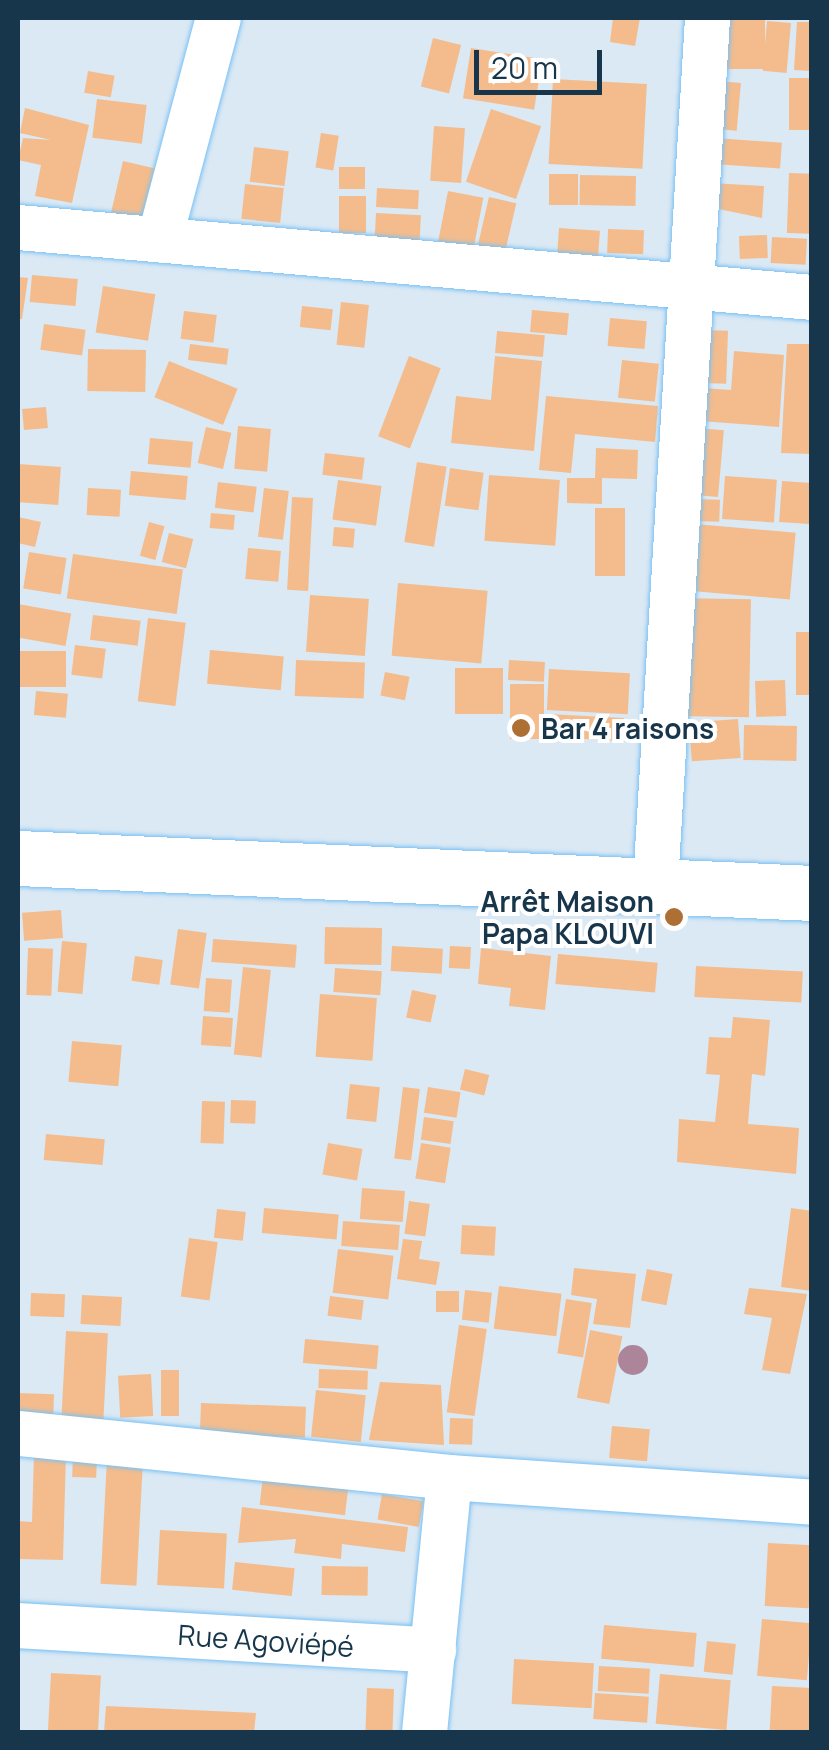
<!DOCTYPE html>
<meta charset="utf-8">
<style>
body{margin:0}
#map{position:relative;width:829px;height:1750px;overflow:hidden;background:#dbe9f4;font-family:Manrope,sans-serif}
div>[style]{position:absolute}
.building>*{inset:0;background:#f4bc8c;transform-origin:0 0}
.roads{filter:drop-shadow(0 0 2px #79c1f5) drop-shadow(0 0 2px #79c1f5)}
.minor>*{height:45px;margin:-22.5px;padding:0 22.5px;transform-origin:22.5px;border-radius:22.5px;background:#fff}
.tertiary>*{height:55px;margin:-27.5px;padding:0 27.5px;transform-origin:27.5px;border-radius:27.5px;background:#fff}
.trees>*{width:30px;height:30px;margin:-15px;border-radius:50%;background:#ad859a}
.dots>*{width:28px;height:28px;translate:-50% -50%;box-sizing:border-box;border:5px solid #fff;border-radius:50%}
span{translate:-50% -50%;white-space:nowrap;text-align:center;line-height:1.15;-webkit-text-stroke:8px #fff;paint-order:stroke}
.poi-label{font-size:28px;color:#18364b;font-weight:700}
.left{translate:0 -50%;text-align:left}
.right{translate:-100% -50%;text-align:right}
.street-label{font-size:28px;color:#18364b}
.frame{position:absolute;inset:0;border:20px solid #18364b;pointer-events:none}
.scale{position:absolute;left:474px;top:50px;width:128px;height:45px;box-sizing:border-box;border:5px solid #18364b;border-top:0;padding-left:12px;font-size:30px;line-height:35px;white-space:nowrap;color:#18364b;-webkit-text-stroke:8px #fff;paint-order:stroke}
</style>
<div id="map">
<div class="building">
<div style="clip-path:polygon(613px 18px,640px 18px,635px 46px,610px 42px)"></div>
<div style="left:724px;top:18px;width:41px;height:51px"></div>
<div style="left:767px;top:21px;width:24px;height:50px;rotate:5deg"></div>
<div style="clip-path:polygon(797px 22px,812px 22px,812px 71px,794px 70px)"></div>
<div style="left:433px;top:38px;width:29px;height:50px;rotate:14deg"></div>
<div style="left:471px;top:48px;width:72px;height:51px;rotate:9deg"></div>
<div style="left:88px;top:71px;width:27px;height:22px;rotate:10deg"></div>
<div style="left:789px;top:78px;width:23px;height:52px"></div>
<div style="left:553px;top:79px;width:94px;height:85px;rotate:3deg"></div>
<div style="left:718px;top:81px;width:23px;height:48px;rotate:5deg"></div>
<div style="left:97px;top:99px;width:50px;height:39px;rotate:7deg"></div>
<div style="clip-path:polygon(25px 108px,89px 125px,72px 203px,35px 196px,41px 165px,18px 160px,23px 138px,51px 140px,20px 133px)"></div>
<div style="left:491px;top:109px;width:53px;height:77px;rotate:19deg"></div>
<div style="left:434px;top:126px;width:31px;height:55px;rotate:4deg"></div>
<div style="left:321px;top:133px;width:18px;height:35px;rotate:9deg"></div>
<div style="left:715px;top:138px;width:67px;height:26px;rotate:4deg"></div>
<div style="left:254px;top:147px;width:35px;height:35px;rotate:7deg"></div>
<div style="left:123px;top:161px;width:32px;height:56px;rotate:13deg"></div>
<div style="left:365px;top:167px;width:22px;height:26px;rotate:90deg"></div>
<div style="left:789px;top:173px;width:23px;height:60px;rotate:2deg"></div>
<div style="left:549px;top:174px;width:29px;height:31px"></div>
<div style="left:580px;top:175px;width:56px;height:30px;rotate:1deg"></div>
<div style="clip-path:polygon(711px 183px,764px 186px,762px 218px,709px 207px)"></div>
<div style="left:245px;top:184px;width:39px;height:35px;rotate:6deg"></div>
<div style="left:377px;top:188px;width:42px;height:19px;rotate:3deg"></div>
<div style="left:448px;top:191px;width:36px;height:52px;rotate:11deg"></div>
<div style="left:339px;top:196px;width:27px;height:37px"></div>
<div style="left:489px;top:197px;width:28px;height:50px;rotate:13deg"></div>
<div style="left:376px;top:213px;width:45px;height:36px;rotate:3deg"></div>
<div style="left:559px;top:228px;width:41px;height:25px;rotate:4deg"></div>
<div style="left:608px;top:229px;width:36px;height:24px;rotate:2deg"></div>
<div style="left:767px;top:235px;width:23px;height:28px;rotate:88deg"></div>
<div style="left:772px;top:237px;width:35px;height:26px;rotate:3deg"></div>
<div style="left:32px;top:275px;width:46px;height:27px;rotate:5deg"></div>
<div style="clip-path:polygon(18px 277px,28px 278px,22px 319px,18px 319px)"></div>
<div style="left:103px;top:286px;width:53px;height:47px;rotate:9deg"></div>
<div style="left:341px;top:302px;width:28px;height:43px;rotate:6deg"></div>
<div style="left:302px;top:306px;width:31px;height:21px;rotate:6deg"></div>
<div style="left:532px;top:310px;width:37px;height:22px;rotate:5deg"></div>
<div style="left:184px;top:311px;width:33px;height:28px;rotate:7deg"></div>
<div style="left:610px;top:318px;width:37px;height:28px;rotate:5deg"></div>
<div style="left:44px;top:324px;width:42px;height:26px;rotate:8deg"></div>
<div style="left:703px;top:330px;width:25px;height:53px;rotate:2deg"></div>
<div style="left:497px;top:331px;width:48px;height:22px;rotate:5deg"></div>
<div style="left:190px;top:344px;width:39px;height:16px;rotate:7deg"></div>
<div style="clip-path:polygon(787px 344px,812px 344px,812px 454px,781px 453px)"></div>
<div style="left:88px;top:349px;width:58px;height:42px;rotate:1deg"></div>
<div style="clip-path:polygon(734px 351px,784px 355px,779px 427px,700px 421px,703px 388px,731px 390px)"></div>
<div style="left:409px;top:356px;width:34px;height:86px;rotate:21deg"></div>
<div style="clip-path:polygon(495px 356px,542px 361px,534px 451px,451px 443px,456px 396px,491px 400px)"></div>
<div style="left:622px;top:360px;width:37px;height:38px;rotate:6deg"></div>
<div style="left:169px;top:361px;width:74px;height:39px;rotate:22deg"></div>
<div style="clip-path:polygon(546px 396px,658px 406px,655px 442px,575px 434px,571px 473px,539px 470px)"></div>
<div style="left:46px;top:407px;width:21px;height:24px;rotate:85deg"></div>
<div style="left:238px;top:426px;width:33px;height:43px;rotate:5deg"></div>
<div style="left:206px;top:427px;width:26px;height:37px;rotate:13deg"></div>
<div style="left:686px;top:427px;width:38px;height:67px;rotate:5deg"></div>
<div style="left:150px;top:438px;width:43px;height:26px;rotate:5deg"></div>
<div style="clip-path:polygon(596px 448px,638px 450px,637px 479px,602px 478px,602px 504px,567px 503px,567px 478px,595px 478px)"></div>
<div style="left:325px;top:453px;width:40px;height:22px;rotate:7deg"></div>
<div style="left:417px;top:462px;width:30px;height:81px;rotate:9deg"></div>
<div style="left:18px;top:464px;width:43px;height:38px;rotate:4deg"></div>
<div style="left:450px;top:468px;width:34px;height:38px;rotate:8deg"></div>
<div style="left:131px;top:471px;width:57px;height:24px;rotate:5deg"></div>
<div style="left:489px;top:475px;width:71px;height:66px;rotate:4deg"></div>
<div style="left:725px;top:476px;width:52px;height:43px;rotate:4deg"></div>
<div style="left:338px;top:480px;width:44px;height:40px;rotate:8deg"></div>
<div style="left:782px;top:481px;width:30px;height:41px;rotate:4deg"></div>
<div style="left:218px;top:482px;width:39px;height:26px;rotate:7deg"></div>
<div style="left:88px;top:488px;width:33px;height:27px;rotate:3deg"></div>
<div style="left:264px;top:488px;width:25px;height:49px;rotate:7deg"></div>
<div style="left:292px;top:497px;width:21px;height:93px;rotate:3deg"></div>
<div style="left:695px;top:499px;width:25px;height:22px;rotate:2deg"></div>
<div style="left:595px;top:508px;width:30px;height:68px"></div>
<div style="left:211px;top:513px;width:24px;height:15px;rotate:5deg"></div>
<div style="clip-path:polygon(18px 517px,41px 522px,35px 547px,18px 543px)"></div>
<div style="left:149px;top:522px;width:16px;height:35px;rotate:15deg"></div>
<div style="left:695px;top:524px;width:101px;height:67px;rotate:5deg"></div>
<div style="left:334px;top:527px;width:21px;height:19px;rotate:5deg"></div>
<div style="left:169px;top:533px;width:25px;height:30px;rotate:14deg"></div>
<div style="left:248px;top:548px;width:33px;height:31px;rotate:5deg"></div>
<div style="left:29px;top:552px;width:38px;height:37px;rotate:9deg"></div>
<div style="left:73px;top:554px;width:111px;height:45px;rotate:8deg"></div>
<div style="left:398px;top:583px;width:90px;height:73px;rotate:5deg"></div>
<div style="left:310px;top:595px;width:59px;height:57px;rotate:4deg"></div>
<div style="left:677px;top:598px;width:74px;height:118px;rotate:1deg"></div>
<div style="left:18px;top:604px;width:54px;height:33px;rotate:10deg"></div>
<div style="left:93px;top:615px;width:48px;height:25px;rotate:7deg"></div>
<div style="left:148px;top:618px;width:38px;height:84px;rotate:7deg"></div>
<div style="left:796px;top:632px;width:16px;height:63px"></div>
<div style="left:75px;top:645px;width:31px;height:30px;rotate:7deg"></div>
<div style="left:210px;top:650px;width:74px;height:34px;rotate:5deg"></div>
<div style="left:18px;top:651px;width:48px;height:36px"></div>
<div style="left:296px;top:660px;width:69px;height:36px;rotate:2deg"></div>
<div style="left:509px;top:660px;width:36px;height:20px;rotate:3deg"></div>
<div style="left:455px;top:668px;width:48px;height:46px"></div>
<div style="left:549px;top:669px;width:81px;height:41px;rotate:3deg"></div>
<div style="left:385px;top:672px;width:25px;height:24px;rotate:11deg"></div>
<div style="left:785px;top:680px;width:36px;height:30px;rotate:88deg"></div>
<div style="left:510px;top:684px;width:34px;height:55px"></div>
<div style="left:36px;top:691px;width:32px;height:24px;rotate:5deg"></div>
<div style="left:548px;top:714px;width:76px;height:23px;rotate:3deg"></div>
<div style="left:738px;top:719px;width:39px;height:49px;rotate:86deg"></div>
<div style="left:744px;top:725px;width:53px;height:35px;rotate:1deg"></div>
<div style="left:61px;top:910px;width:28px;height:39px;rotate:86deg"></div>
<div style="left:325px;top:927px;width:57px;height:37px;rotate:1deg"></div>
<div style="left:178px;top:929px;width:29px;height:56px;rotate:8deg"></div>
<div style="left:213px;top:939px;width:84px;height:23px;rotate:4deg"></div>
<div style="left:62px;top:941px;width:25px;height:51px;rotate:5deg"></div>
<div style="left:392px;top:946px;width:51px;height:25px;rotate:3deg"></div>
<div style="left:450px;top:946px;width:21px;height:22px;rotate:3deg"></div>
<div style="left:28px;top:948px;width:25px;height:47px;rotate:2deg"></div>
<div style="clip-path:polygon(481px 948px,551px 956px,545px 1010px,509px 1006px,511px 988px,478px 984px)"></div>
<div style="left:558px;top:954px;width:100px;height:30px;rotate:5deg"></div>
<div style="left:135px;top:956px;width:28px;height:25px;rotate:8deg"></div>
<div style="left:696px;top:966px;width:107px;height:31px;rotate:3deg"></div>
<div style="left:243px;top:967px;width:28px;height:88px;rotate:6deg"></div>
<div style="left:335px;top:968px;width:47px;height:24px;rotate:4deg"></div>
<div style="left:206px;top:978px;width:26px;height:33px;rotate:4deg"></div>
<div style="left:412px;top:990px;width:25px;height:28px;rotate:12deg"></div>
<div style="left:320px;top:994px;width:57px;height:63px;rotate:4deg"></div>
<div style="left:203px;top:1016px;width:30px;height:29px;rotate:4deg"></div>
<div style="clip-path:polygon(733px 1017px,770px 1020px,765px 1076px,752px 1074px,748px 1124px,799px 1128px,796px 1174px,677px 1162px,679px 1119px,715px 1122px,720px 1075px,706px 1074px,709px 1037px,731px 1038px)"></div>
<div style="left:72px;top:1041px;width:50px;height:41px;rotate:5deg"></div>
<div style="left:465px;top:1069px;width:25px;height:21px;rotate:14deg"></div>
<div style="left:350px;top:1084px;width:30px;height:35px;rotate:6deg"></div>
<div style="left:403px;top:1087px;width:17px;height:72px;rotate:7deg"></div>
<div style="left:428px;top:1087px;width:33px;height:26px;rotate:9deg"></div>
<div style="left:231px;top:1100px;width:25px;height:23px;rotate:2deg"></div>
<div style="left:202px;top:1101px;width:23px;height:42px;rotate:2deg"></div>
<div style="left:424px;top:1117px;width:30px;height:23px;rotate:8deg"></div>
<div style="left:46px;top:1134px;width:59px;height:26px;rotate:5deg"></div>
<div style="left:328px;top:1143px;width:35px;height:32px;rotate:10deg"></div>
<div style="left:421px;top:1143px;width:30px;height:36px;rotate:9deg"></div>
<div style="left:362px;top:1188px;width:43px;height:31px;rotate:4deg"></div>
<div style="left:409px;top:1201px;width:21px;height:33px;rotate:8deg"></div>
<div style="left:264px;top:1208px;width:75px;height:25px;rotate:5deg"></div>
<div style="clip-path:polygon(791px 1208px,812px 1211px,812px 1291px,781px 1287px)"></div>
<div style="left:217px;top:1209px;width:29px;height:29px;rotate:6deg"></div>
<div style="left:343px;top:1221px;width:57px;height:25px;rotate:4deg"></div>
<div style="left:462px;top:1225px;width:34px;height:29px;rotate:3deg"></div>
<div style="left:189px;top:1238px;width:29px;height:59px;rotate:8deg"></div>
<div style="clip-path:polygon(403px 1239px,422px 1241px,419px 1259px,440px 1262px,436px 1285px,397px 1279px)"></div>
<div style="left:338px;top:1249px;width:56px;height:44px;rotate:7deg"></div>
<div style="clip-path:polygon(574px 1268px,636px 1274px,630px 1328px,593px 1324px,597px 1299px,571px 1295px)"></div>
<div style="left:647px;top:1269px;width:26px;height:32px;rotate:11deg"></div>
<div style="left:499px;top:1286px;width:63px;height:43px;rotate:7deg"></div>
<div style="clip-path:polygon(749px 1288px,807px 1294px,790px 1374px,762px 1370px,772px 1318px,744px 1314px)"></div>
<div style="left:465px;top:1290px;width:27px;height:30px;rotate:6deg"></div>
<div style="left:436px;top:1291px;width:23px;height:21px"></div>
<div style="left:31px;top:1293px;width:34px;height:23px;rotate:2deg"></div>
<div style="left:82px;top:1295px;width:40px;height:29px;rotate:3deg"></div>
<div style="left:330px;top:1296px;width:34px;height:20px;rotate:7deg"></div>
<div style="left:566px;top:1299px;width:26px;height:55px;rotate:9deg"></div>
<div style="left:459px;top:1325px;width:28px;height:88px;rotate:8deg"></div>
<div style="left:590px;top:1330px;width:33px;height:69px;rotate:11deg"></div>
<div style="left:66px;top:1331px;width:42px;height:89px;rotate:3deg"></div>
<div style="left:305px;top:1339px;width:74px;height:24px;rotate:5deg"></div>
<div style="left:319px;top:1369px;width:49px;height:19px;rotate:2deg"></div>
<div style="left:161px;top:1370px;width:18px;height:46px"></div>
<div style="left:151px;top:1374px;width:42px;height:33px;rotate:87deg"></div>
<div style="clip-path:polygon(380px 1382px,441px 1385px,444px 1445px,369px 1440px)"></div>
<div style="left:316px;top:1390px;width:50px;height:47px;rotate:6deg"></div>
<div style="left:18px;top:1393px;width:36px;height:26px;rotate:2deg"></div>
<div style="left:201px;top:1403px;width:105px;height:31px;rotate:2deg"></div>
<div style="left:450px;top:1418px;width:23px;height:26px;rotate:2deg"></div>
<div style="left:612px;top:1426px;width:38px;height:32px;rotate:5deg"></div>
<div style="clip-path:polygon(34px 1453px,66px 1454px,63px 1560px,18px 1559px,18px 1521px,32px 1522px)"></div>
<div style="left:73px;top:1454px;width:24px;height:23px;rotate:2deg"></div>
<div style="left:107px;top:1459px;width:36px;height:125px;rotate:3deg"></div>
<div style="left:263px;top:1477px;width:86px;height:28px;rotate:7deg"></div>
<div style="left:382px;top:1494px;width:42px;height:26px;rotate:10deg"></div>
<div style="clip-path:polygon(242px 1507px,408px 1527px,405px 1552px,342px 1544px,341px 1559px,294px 1553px,296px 1539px,238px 1543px)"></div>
<div style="left:160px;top:1530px;width:67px;height:55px;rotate:3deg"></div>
<div style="left:768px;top:1543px;width:44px;height:63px;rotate:3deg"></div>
<div style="left:235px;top:1562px;width:60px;height:28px;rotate:6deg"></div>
<div style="left:322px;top:1566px;width:46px;height:29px;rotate:1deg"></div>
<div style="left:762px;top:1619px;width:50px;height:57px;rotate:5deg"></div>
<div style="left:604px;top:1625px;width:93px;height:34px;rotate:5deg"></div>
<div style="left:707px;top:1641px;width:29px;height:31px;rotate:6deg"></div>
<div style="left:514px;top:1659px;width:80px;height:45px;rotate:3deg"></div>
<div style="left:599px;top:1666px;width:51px;height:25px;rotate:3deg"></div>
<div style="left:51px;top:1673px;width:50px;height:59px;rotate:3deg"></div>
<div style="left:660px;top:1674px;width:71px;height:50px;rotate:5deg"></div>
<div style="left:772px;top:1686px;width:40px;height:46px;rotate:3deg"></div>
<div style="left:367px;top:1688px;width:27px;height:44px;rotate:2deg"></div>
<div style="left:595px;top:1693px;width:54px;height:26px;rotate:4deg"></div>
<div style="clip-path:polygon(106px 1706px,256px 1713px,254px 1732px,104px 1732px)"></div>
</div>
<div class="roads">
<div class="minor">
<div style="left:18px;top:227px;width:797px;rotate:5.04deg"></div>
<div style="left:159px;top:239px;width:229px;rotate:-75.1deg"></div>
<div style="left:655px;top:883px;width:867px;rotate:-86.56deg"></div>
<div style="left:18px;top:1433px;width:433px;rotate:5.8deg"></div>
<div style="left:449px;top:1477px;width:364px;rotate:3.9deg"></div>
<div style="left:18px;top:1625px;width:416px;rotate:3.4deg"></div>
<div style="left:424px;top:1732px;width:256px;rotate:-84.4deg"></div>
</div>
<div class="tertiary">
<div style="left:18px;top:858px;width:795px;rotate:2.52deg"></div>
</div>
</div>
<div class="trees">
<div style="left:633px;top:1360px"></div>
</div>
<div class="dots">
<div style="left:521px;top:728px;background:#ad6f34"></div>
<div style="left:674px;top:917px;background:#ad6f34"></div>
</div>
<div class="poi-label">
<span class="left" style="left:541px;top:728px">Bar 4 raisons</span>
<span class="right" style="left:654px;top:917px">Arrêt Maison<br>Papa KLOUVI</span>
</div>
<div class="street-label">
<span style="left:266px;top:1640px;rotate:4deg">Rue Agoviépé</span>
</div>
<div class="frame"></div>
<div class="scale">20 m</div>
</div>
